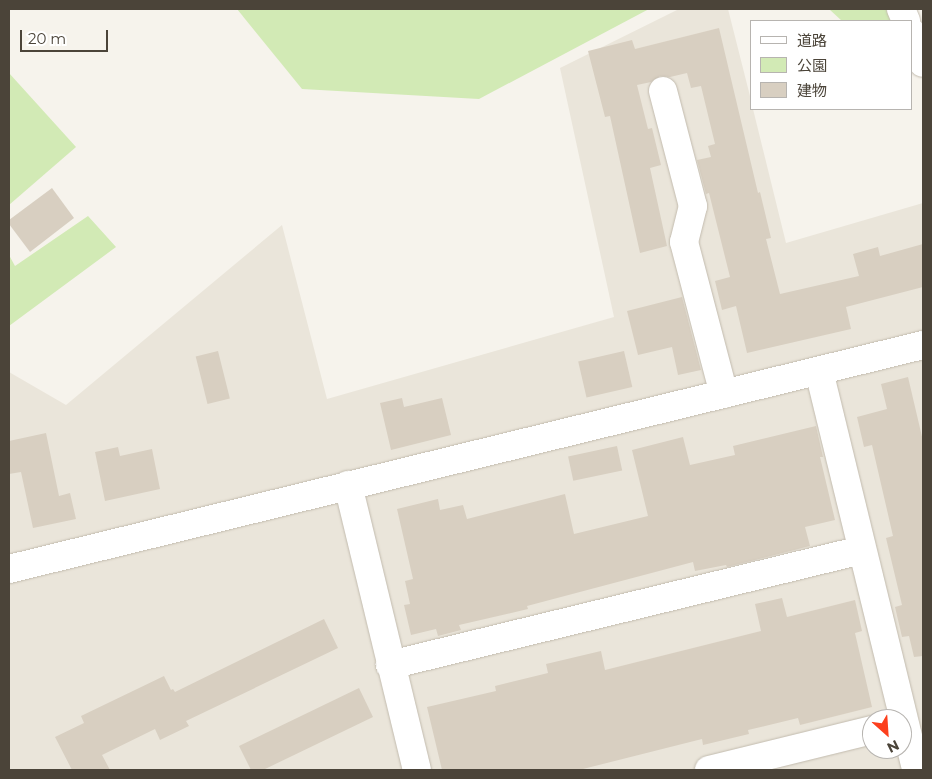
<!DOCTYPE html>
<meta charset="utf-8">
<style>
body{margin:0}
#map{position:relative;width:932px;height:779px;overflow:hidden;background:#f6f3ec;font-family:Montserrat,"Noto Sans JP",sans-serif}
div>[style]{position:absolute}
.residential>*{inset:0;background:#eae5da}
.green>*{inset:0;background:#d2eab5}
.building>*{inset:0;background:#d8cfc1;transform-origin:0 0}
.roads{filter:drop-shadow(0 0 1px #c2bbae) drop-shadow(0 0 1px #c2bbae)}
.minor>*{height:28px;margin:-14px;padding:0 14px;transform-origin:14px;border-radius:14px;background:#fff}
span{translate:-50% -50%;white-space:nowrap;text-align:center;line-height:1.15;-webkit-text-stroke:4.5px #fff;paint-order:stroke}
.frame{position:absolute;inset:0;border:10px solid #4b4439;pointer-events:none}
.legend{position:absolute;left:750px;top:20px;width:162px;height:90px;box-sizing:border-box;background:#fff;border:1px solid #b7b4b0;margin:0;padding:6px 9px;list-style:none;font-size:15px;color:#4b4439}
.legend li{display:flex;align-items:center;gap:10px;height:25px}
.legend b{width:25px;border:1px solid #b7b4b0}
.north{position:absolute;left:862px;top:709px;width:50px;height:50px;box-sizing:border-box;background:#fff;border:1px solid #b7b4b0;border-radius:50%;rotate:154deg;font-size:14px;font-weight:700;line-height:20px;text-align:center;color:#4b4439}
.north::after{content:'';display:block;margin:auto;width:18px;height:22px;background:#fc3f1d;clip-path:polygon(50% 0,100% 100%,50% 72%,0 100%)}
.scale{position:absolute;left:20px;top:30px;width:88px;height:22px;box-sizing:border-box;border:2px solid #4b4439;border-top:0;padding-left:6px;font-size:15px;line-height:18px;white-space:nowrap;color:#4b4439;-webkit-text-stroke:4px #fff;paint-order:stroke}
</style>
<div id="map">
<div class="residential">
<div style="clip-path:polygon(evenodd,679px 9px,728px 9px,751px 100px,751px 109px,753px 109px,786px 243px,923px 203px,923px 770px,9px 770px,9px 372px,66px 405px,282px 225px,327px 399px,614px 317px,560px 68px,679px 9px,872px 719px,902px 719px,902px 749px,872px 749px,872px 719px)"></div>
</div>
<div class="green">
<div style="clip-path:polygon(237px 9px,649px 9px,479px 99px,302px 89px)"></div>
<div style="clip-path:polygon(829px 9px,886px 9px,892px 21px,842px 21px)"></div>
<div style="clip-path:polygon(9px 73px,76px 147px,9px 205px)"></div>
<div style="clip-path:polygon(88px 216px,116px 247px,9px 326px,9px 255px,15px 266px)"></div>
</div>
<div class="building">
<div style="clip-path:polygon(719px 28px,758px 193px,760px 192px,771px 238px,766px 239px,780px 294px,859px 276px,853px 254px,878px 247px,880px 256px,923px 244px,923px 287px,846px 307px,851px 329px,747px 353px,736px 306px,722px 310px,715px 281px,730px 277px,709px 193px,706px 194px,697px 160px,711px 157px,708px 146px,715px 144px,701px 86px,691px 88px,687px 73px,670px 77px,660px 76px,651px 82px,637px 85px,648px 129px,652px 128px,661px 165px,650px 168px,667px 246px,640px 253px,610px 116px,605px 117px,588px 51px,632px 40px,635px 49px)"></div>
<div style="clip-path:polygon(52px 188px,74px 218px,30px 252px,9px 224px,9px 220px)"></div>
<div style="clip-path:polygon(682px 297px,701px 370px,678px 375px,672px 347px,638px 355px,627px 311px)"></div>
<div style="left:218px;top:351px;width:49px;height:23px;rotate:76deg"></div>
<div style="left:624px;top:351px;width:37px;height:47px;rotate:77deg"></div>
<div style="clip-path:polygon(908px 377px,923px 441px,923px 656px,914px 657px,909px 636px,902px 637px,895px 607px,902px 605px,886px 538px,893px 536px,872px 445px,864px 447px,857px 417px,887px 409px,881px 384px)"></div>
<div style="clip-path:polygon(402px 398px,404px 407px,442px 398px,451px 435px,391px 450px,380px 403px)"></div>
<div style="clip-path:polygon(816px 426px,823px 457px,820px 457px,835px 520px,805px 527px,810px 546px,727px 567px,726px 565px,695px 571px,693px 562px,527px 606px,528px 609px,459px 625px,461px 630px,438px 636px,436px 629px,411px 635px,404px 605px,410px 604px,405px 581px,413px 579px,397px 509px,438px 499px,440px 510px,463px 505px,467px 519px,565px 494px,574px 534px,648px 516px,632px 450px,683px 437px,690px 465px,735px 455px,733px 446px)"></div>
<div style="clip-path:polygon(46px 433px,59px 496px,70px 493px,76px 519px,33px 528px,21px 472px,9px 474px,9px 441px)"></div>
<div style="left:617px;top:446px;width:25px;height:50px;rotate:78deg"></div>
<div style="clip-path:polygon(118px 447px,120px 456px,152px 449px,160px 489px,105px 501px,95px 452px)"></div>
<div style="clip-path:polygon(782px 598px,787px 617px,855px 600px,862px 631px,855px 633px,872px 707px,800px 725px,798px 718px,748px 730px,749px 734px,703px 745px,702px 739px,579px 770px,442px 770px,427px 707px,496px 691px,495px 686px,548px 673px,546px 664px,601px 651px,605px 670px,761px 631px,755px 604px)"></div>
<div style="clip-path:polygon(324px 619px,338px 648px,186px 721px,189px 726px,160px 740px,155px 729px,102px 755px,110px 770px,72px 770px,55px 737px,84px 723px,81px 716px,164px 676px,171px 690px,173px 689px,175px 692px)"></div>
<div style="clip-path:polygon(359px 688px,373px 717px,263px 770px,251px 770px,239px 746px)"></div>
</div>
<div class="roads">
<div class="minor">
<div style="left:901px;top:9px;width:13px;rotate:67deg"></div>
<div style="left:911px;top:32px;width:33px;rotate:69deg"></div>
<div style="left:663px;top:91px;width:119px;rotate:75.4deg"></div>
<div style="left:693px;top:206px;width:37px;rotate:104deg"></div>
<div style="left:684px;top:242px;width:157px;rotate:75.3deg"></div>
<div style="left:819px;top:371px;width:411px;rotate:76.3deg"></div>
<div style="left:348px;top:485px;width:293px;rotate:76.4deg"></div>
<div style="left:9px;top:569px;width:941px;rotate:-13.77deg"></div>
<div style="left:390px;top:665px;width:485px;rotate:-13.7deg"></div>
<div style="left:709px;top:770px;width:168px;rotate:-13.8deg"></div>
</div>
</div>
<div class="frame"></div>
<ul class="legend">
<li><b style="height:6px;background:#fff"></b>道路</li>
<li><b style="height:14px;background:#d2eab5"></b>公園</li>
<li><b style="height:14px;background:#d8cfc1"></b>建物</li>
</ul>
<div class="north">N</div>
<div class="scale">20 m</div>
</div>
